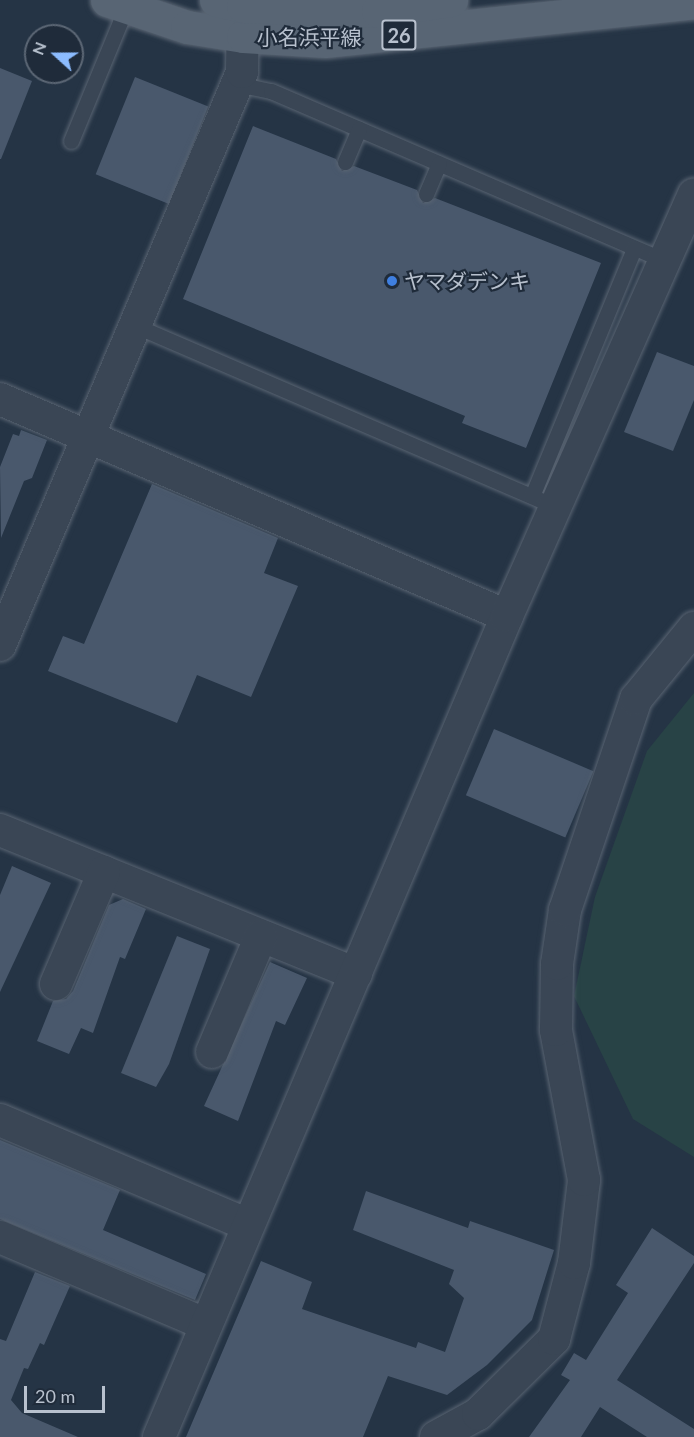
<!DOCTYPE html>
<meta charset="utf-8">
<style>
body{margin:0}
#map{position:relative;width:694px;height:1437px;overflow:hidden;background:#253445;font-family:Lato,"Noto Sans JP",sans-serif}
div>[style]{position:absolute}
.green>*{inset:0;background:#284346}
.building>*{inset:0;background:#49586c;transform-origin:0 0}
.roads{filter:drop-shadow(0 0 2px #596472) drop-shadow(0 0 2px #596472)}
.lane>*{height:15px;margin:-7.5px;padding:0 7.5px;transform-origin:7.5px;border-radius:7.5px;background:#3a4655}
.street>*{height:32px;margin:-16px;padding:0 16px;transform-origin:16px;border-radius:16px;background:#3a4655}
.primary>*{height:33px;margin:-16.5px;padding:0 16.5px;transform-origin:16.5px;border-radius:16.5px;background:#586574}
.dots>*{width:16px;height:16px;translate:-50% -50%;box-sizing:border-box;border:3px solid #1f2b3a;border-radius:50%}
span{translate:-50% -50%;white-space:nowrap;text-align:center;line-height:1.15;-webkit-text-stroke:4.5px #1f2b3a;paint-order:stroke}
.shield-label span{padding:2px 4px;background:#1f2b3a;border:2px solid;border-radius:4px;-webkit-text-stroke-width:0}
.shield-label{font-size:20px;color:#b8c1ce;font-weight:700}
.street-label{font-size:21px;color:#b8c1ce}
.poi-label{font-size:21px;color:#b8c1ce}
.left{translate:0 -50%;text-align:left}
.north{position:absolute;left:24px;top:24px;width:60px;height:60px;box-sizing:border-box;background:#1f2b3a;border:2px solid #5c6775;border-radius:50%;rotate:291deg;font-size:16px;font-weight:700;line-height:24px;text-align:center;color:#b8c1ce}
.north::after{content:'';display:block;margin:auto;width:21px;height:27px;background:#8cbcff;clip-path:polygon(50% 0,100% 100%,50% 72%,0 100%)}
.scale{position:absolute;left:24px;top:1386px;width:81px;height:27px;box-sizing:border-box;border:3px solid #b8c1ce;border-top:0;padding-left:8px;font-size:18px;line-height:21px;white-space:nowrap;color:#b8c1ce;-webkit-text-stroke:4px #1f2b3a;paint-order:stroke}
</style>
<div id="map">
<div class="green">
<div style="clip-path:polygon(694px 693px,694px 1157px,633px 1119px,574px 996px,595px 897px,647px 751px)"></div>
</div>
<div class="building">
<div style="clip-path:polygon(0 68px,32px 81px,1px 159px,0 159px)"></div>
<div style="left:135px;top:77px;width:79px;height:105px;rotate:22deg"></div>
<div style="clip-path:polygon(253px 126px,336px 159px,342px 171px,354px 166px,417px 190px,423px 203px,435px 198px,601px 263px,526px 448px,462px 423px,465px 416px,183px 299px)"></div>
<div style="clip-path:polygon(657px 352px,694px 366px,694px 400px,673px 451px,624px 432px)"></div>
<div style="clip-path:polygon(21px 430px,47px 440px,32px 478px,24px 481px,1px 538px,0 467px,13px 434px,19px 436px)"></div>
<div style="clip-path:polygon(152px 484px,278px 538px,264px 573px,298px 586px,251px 697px,197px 675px,177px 723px,48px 671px,63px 636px,84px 644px)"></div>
<div style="left:494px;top:729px;width:108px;height:72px;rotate:23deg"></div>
<div style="clip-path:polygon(12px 866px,51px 883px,0 992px,0 895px)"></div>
<div style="clip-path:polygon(123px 899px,146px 909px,125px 959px,120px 957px,93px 1033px,81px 1028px,69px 1054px,37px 1041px,53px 1001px,66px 999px,73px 991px,109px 905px)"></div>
<div style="clip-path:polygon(177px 936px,210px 949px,169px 1064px,156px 1087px,121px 1073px)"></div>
<div style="clip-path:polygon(270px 962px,307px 978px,285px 1025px,276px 1021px,238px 1121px,204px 1106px)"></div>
<div style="clip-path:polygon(0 1140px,120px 1190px,103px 1230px,206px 1274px,195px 1300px,0 1219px)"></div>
<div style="clip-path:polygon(366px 1191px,468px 1228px,470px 1221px,554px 1250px,532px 1320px,487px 1365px,447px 1395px,388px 1376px,363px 1437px,186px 1437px,261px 1261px,312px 1282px,302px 1309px,416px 1348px,418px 1342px,445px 1352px,464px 1298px,449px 1284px,454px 1270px,353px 1230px)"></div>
<div style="clip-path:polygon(652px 1228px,694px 1256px,694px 1263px,617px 1380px,694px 1429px,694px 1437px,647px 1437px,600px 1407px,581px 1437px,529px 1437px,570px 1380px,561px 1375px,574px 1353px,586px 1360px,628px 1293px,616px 1285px)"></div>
<div style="clip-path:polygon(35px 1272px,70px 1286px,44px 1345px,40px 1343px,28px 1369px,24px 1368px,11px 1400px,22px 1413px,78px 1437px,0 1437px,0 1339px,6px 1341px)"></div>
</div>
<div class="roads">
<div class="lane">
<div style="left:237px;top:84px;width:35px;rotate:12deg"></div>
<div style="left:271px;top:91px;width:430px;rotate:23.3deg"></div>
<div style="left:71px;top:141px;width:149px;rotate:-67.6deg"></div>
<div style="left:345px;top:162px;width:36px;rotate:-67deg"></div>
<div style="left:426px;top:194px;width:33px;rotate:-67deg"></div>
<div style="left:134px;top:325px;width:463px;rotate:23.3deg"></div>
<div style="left:532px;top:496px;width:268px;rotate:-67.6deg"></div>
</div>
<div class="street">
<div style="left:0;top:399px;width:551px;rotate:23.17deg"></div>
<div style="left:0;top:645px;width:622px;rotate:-67.1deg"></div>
<div style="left:242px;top:72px;width:62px;rotate:-89.1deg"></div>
<div style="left:0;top:830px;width:384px;rotate:22deg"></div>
<div style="left:56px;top:984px;width:122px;rotate:-66.8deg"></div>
<div style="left:212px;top:1052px;width:126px;rotate:-67.1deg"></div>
<div style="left:0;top:1120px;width:269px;rotate:22.9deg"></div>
<div style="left:0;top:1237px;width:223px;rotate:23deg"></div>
<div style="left:159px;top:1437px;width:892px;rotate:-67.03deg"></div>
<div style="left:507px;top:616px;width:461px;rotate:-66.1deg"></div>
<div style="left:436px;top:1437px;width:48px;rotate:-28.7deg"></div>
<div style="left:478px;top:1414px;width:107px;rotate:-44.6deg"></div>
<div style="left:554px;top:1339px;width:79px;rotate:-75.3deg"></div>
<div style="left:574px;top:1263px;width:84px;rotate:-83.1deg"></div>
<div style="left:584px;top:1180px;width:153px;rotate:-100.6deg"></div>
<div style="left:556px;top:1030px;width:66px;rotate:-89.1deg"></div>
<div style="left:557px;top:964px;width:55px;rotate:-81.6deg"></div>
<div style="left:565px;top:910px;width:223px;rotate:-71.4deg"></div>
<div style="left:636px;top:699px;width:92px;rotate:-50.8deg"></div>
</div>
<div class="primary">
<div style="left:107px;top:0;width:84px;rotate:18.6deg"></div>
<div style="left:187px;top:27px;width:57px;rotate:9.1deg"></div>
<div style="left:243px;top:36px;width:82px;rotate:3.5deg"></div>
<div style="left:325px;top:41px;width:371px;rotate:-6deg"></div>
<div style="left:216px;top:0;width:28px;rotate:13deg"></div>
<div style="left:243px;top:6px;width:135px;rotate:2.1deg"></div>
<div style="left:378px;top:11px;width:74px;rotate:-8.6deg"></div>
</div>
</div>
<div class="dots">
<div style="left:392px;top:281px;background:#3f7fe0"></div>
</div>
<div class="shield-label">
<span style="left:399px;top:35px">26</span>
</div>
<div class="street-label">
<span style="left:309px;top:37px">小名浜平線</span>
</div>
<div class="poi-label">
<span class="left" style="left:404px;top:281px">ヤマダデンキ</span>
</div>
<div class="north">N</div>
<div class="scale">20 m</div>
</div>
